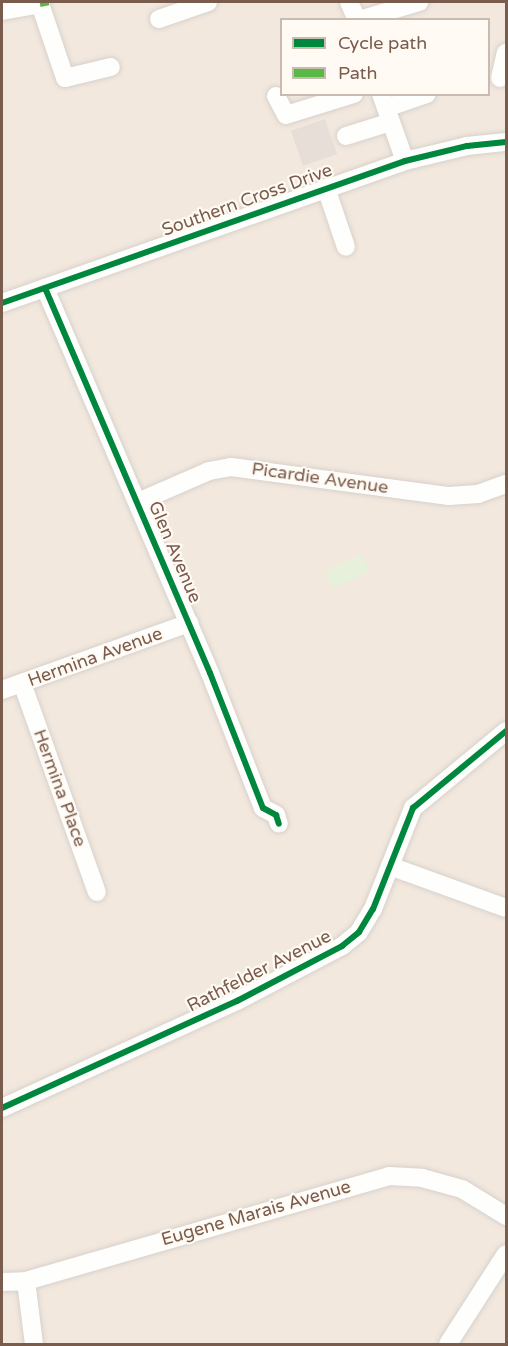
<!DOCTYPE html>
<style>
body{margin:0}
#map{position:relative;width:508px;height:1346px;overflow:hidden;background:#f9f5f0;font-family:"Varela Round",sans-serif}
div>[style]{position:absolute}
.residential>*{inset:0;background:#f2e8de}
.green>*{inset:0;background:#e7f0db;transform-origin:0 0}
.building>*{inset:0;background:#e6ded7;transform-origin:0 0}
.roads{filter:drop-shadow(0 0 2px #d7d1cb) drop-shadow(0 0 2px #d7d1cb)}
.minor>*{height:18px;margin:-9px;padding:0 9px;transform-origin:9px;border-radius:9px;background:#fefefd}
.quiet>*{height:4.5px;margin-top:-2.25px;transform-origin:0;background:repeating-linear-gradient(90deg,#58b947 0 9px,transparent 0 13.5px)}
.cycleway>*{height:6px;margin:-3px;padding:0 3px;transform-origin:3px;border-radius:3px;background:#00873e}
span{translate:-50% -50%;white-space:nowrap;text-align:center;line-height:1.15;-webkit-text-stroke:4.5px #fffaf3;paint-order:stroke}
.street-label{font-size:18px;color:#7a5c4d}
.frame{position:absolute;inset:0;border:3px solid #7a5c4d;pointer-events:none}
.legend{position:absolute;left:280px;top:18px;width:210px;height:78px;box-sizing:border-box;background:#fffaf3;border:2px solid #cabbb1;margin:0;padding:8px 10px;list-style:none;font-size:18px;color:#7a5c4d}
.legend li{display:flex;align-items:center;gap:12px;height:30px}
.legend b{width:30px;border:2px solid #cabbb1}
</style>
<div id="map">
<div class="residential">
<div style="clip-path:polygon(evenodd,2px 2px,506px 2px,506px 1344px,2px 1344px,2px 2px,282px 20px,488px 20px,488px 94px,282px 94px,282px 20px)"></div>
</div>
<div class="green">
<div style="left:362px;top:554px;width:19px;height:41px;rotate:65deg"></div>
</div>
<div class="building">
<div style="left:325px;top:119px;width:37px;height:36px;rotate:71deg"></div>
</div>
<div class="roads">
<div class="minor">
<div style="left:349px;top:2px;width:20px;rotate:66deg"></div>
<div style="left:2px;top:11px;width:39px;rotate:-10deg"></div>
<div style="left:40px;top:4px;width:78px;rotate:71.3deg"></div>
<div style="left:65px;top:78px;width:47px;rotate:-13.4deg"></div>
<div style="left:159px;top:19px;width:52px;rotate:-19.1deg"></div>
<div style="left:359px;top:20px;width:63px;rotate:-16.7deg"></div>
<div style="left:500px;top:78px;width:26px;rotate:-77deg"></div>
<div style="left:381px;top:94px;width:71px;rotate:70.3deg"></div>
<div style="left:276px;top:96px;width:21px;rotate:62deg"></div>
<div style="left:286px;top:115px;width:71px;rotate:-17.2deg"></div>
<div style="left:386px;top:108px;width:43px;rotate:-18.9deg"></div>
<div style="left:346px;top:136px;width:47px;rotate:-17.3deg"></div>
<div style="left:326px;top:188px;width:62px;rotate:71.3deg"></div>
<div style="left:45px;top:288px;width:419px;rotate:66.8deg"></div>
<div style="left:210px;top:673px;width:145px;rotate:68.6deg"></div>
<div style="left:263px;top:808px;width:15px;rotate:28deg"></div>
<div style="left:276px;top:815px;width:9px;rotate:72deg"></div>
<div style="left:2px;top:303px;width:427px;rotate:-19.4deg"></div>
<div style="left:405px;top:161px;width:64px;rotate:-13.6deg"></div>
<div style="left:467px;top:146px;width:39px;rotate:-6deg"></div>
<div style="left:138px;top:502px;width:77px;rotate:-23.6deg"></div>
<div style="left:209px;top:471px;width:22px;rotate:-10deg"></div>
<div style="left:231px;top:467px;width:220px;rotate:7.6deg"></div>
<div style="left:449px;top:496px;width:29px;rotate:-4deg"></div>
<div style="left:478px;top:494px;width:30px;rotate:-20deg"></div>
<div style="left:22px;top:683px;width:222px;rotate:70.3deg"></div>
<div style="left:2px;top:690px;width:199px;rotate:-19.7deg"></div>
<div style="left:390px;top:866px;width:123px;rotate:19.9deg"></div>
<div style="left:2px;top:1108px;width:258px;rotate:-24.5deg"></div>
<div style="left:237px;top:1001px;width:119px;rotate:-27.6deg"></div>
<div style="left:342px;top:946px;width:22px;rotate:-39deg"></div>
<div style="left:359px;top:932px;width:27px;rotate:-59deg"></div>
<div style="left:373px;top:909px;width:109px;rotate:-68.4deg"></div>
<div style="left:413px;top:808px;width:121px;rotate:-39.6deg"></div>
<div style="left:26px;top:1281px;width:64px;rotate:82.8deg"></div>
<div style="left:2px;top:1282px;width:24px;rotate:-2deg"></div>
<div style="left:26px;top:1281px;width:378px;rotate:-16.1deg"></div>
<div style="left:389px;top:1176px;width:33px;rotate:3deg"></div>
<div style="left:422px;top:1178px;width:41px;rotate:15.4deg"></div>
<div style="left:462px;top:1189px;width:52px;rotate:31.5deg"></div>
<div style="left:448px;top:1344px;width:107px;rotate:-57.2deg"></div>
</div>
</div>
<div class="quiet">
<div style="left:40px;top:4px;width:10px;rotate:-11deg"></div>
</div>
<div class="cycleway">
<div style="left:45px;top:288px;width:419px;rotate:66.8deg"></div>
<div style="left:210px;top:673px;width:145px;rotate:68.6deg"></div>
<div style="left:263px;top:808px;width:15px;rotate:28deg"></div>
<div style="left:276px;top:815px;width:9px;rotate:72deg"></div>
<div style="left:2px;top:303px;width:427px;rotate:-19.4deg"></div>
<div style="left:405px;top:161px;width:64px;rotate:-13.6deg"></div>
<div style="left:467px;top:146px;width:39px;rotate:-6deg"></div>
<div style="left:2px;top:1108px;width:258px;rotate:-24.5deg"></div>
<div style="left:237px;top:1001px;width:119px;rotate:-27.6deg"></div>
<div style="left:342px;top:946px;width:22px;rotate:-39deg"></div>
<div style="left:359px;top:932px;width:27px;rotate:-59deg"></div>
<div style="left:373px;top:909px;width:109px;rotate:-68.4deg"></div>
<div style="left:413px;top:808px;width:121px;rotate:-39.6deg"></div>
</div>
<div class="street-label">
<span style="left:247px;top:200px;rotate:-20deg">Southern Cross Drive</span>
<span style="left:320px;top:478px;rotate:8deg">Picardie Avenue</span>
<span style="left:175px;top:552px;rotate:67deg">Glen Avenue</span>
<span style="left:95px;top:657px;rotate:-20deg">Hermina Avenue</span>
<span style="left:60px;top:788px;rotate:70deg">Hermina Place</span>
<span style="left:259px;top:971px;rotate:-27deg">Rathfelder Avenue</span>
<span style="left:256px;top:1213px;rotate:-16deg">Eugene Marais Avenue</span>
</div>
<div class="frame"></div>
<ul class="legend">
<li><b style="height:8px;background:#00873e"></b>Cycle path</li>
<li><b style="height:8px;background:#58b947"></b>Path</li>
</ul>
</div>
